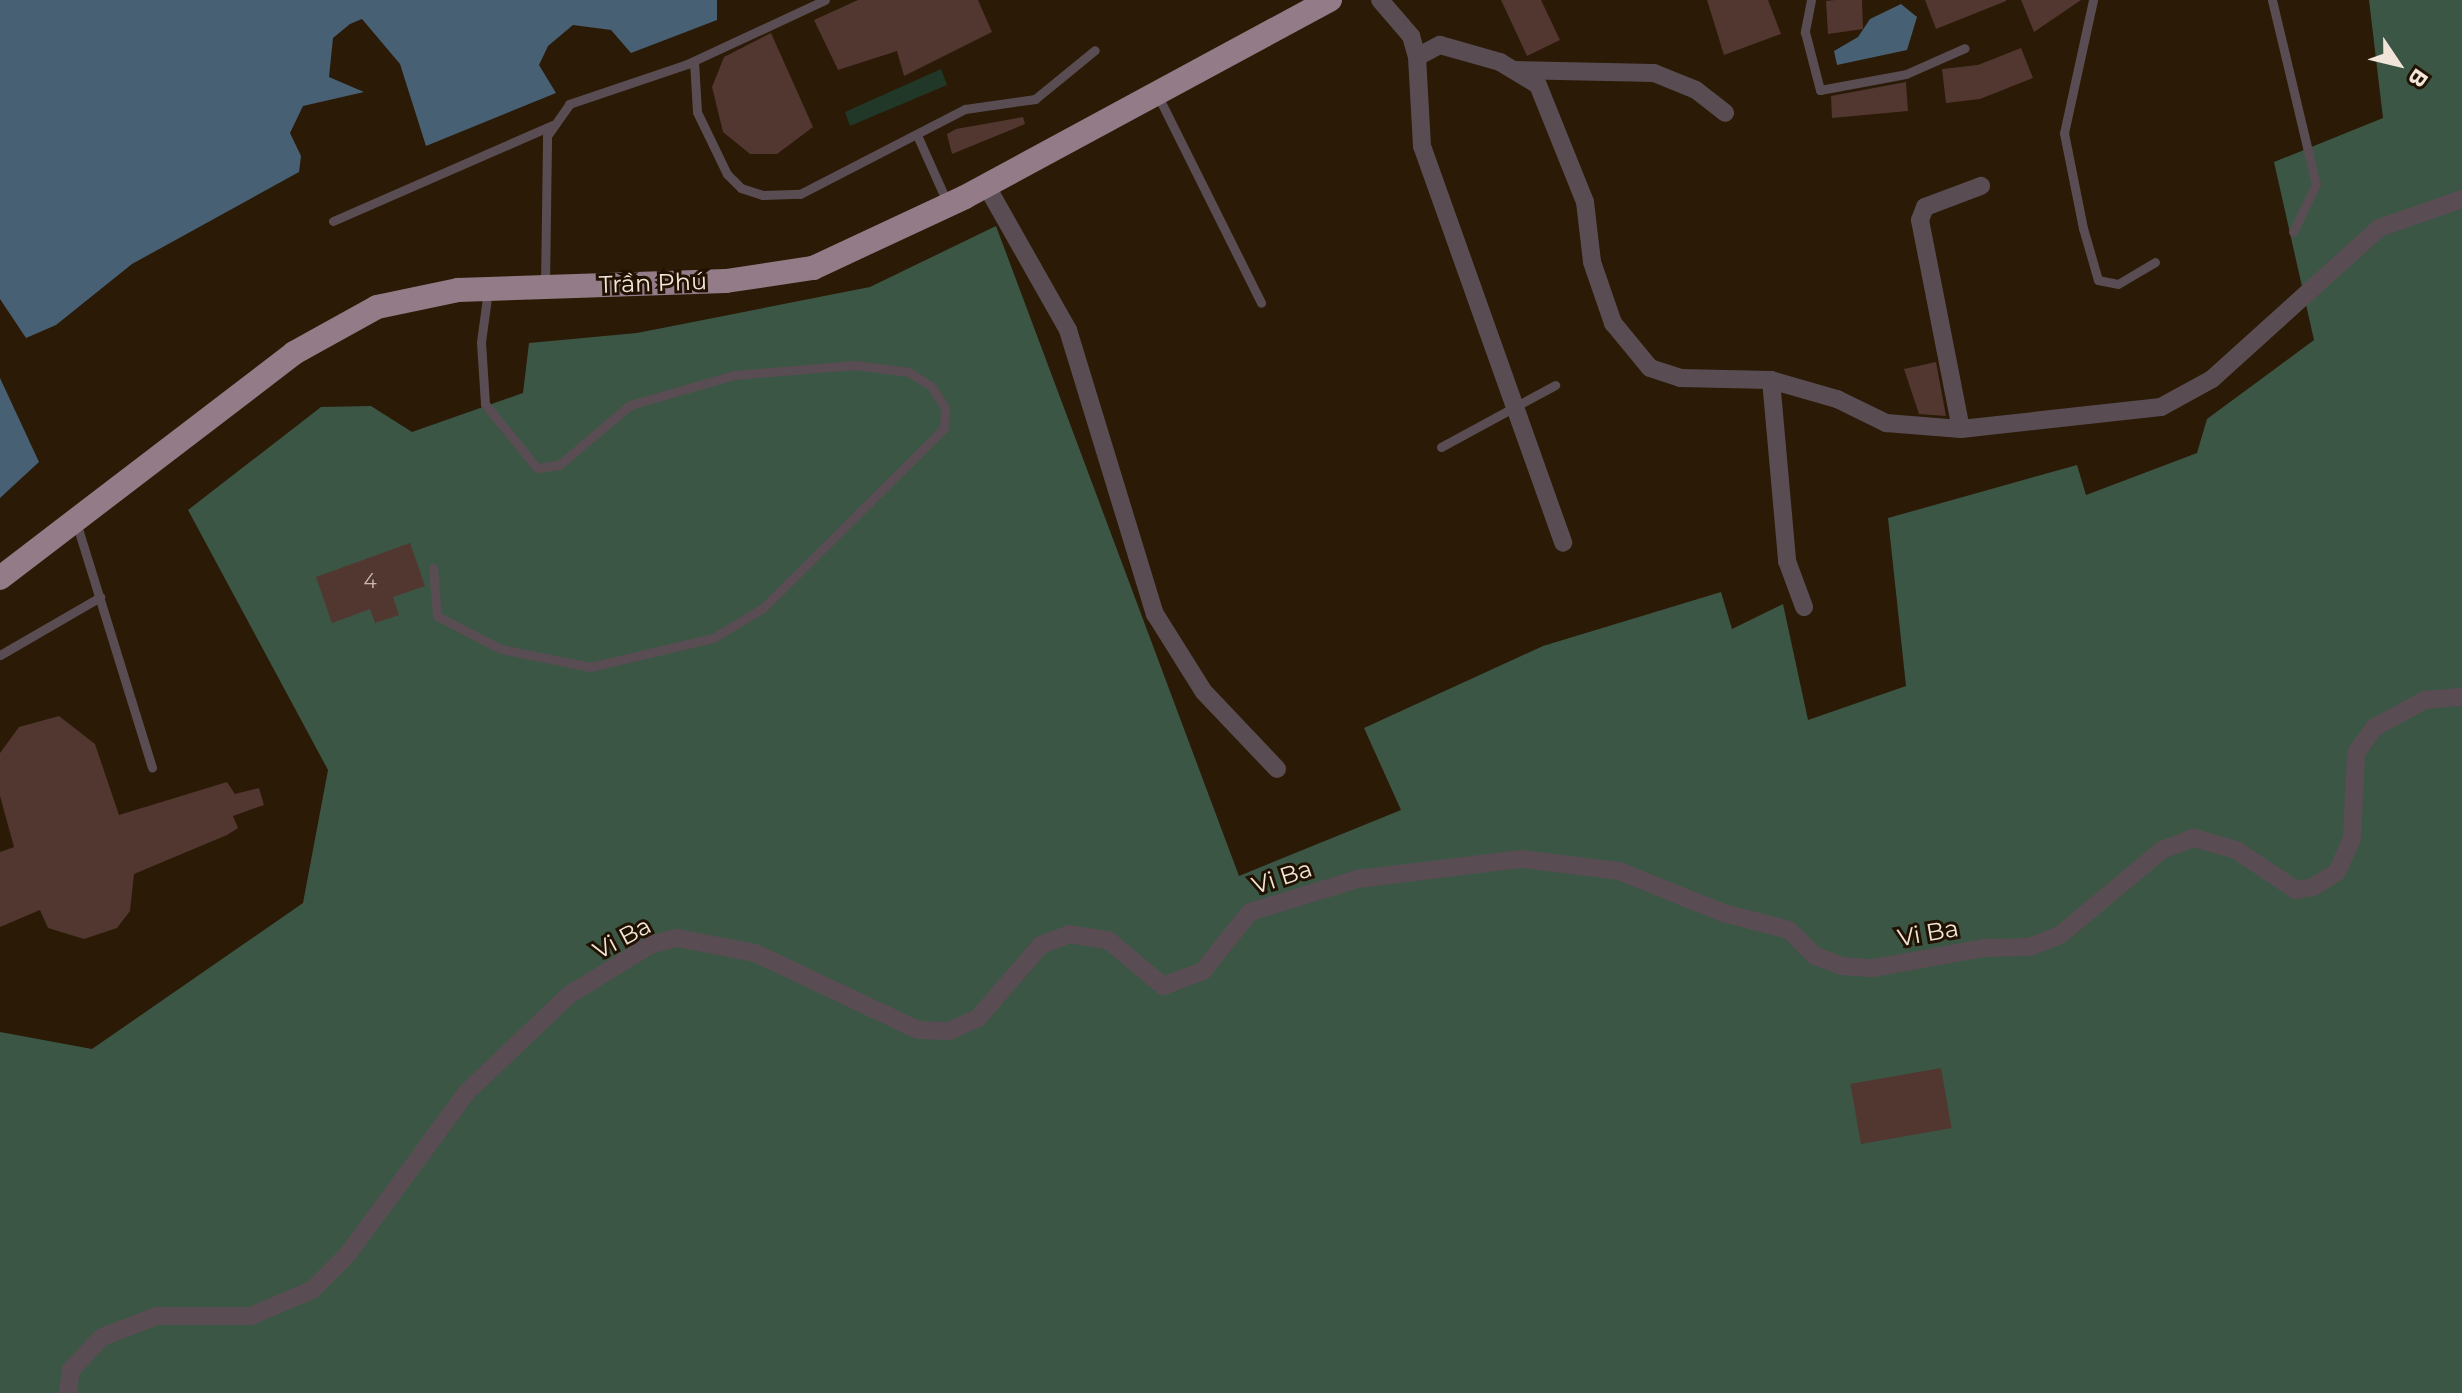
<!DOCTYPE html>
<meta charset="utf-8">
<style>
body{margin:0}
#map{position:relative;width:2462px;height:1393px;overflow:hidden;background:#2a1a06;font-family:Montserrat,sans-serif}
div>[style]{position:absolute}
.green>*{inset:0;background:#213829}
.forest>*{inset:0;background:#3c5645}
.water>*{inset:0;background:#486073}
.building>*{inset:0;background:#523630;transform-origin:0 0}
.lane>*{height:9px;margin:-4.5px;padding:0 4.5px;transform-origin:4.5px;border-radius:4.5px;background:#594d53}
.street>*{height:18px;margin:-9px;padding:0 9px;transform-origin:9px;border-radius:9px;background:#594d53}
.primary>*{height:24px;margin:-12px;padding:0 12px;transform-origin:12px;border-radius:12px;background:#947b88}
span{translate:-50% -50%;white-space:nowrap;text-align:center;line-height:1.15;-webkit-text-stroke:6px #201101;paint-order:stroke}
.number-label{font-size:20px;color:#c8b9ae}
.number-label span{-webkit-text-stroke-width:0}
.street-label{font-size:24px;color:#f0e5d8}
.north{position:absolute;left:2358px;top:24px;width:80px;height:80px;-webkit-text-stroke:6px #201101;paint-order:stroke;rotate:125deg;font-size:22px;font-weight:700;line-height:32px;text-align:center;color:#f0e5d8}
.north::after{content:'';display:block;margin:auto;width:28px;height:36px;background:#f0e5d8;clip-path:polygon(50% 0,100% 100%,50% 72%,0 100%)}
</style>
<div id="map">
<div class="green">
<div style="clip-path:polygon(941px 69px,947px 85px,850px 126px,845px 112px)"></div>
</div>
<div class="forest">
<div style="clip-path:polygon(2369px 0,2462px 0,2462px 1393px,0 1393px,0 1032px,92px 1049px,303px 903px,328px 770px,188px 510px,321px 407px,371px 406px,412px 432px,523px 393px,529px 343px,637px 333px,870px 287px,996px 226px,1239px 876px,1401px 810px,1364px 728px,1543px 646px,1721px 592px,1732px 629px,1783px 604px,1808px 720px,1906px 686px,1888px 518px,2077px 465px,2086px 495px,2197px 453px,2207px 419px,2314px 340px,2274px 162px,2383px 118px)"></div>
</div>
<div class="water">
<div style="clip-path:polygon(0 0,717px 0,717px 20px,631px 53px,611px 30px,573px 25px,548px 46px,539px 65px,556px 93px,426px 146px,400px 64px,362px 19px,350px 24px,333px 38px,329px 77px,364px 92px,303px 106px,290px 133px,301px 156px,299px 172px,132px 264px,56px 325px,26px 338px,0 299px)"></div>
<div style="clip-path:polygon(1901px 4px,1917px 17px,1907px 50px,1837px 65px,1834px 51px,1858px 37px,1870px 19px)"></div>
<div style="clip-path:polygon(0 378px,39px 462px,0 498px)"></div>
</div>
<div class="building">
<div style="clip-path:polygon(858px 0,978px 0,992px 32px,904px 76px,897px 51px,838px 70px,814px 20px)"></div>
<div style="clip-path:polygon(1501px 0,1541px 0,1560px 40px,1527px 56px)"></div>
<div style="clip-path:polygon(1707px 0,1768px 0,1781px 34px,1724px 55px)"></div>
<div style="clip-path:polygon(1835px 0,1862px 0,1863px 29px,1828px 34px,1826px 1px)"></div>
<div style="clip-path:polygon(1925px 0,2006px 0,2006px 1px,1936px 29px)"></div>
<div style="clip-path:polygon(2021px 0,2081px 0,2034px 32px)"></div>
<div style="clip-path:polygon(771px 33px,813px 127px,777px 154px,750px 154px,723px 132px,712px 87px,724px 57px)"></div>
<div style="clip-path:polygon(2021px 48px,2033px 78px,1980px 99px,1946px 103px,1942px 69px,1978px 65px)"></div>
<div style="clip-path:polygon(1906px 82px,1908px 111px,1832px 118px,1831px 96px)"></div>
<div style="clip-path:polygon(1023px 117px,1025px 124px,952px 154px,947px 134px,956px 129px)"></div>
<div style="clip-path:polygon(1936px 362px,1946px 416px,1919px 414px,1904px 369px)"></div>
<div style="clip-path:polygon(410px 543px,425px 586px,393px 597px,399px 615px,375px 623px,370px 609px,332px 623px,316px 577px)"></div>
<div style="clip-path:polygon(59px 716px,95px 744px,119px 815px,227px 782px,235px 794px,259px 788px,264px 805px,233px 816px,238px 828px,227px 835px,134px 874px,130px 911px,117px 928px,84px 939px,48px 928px,40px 910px,0 927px,0 852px,14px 847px,0 796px,0 753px,19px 727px)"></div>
<div style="left:1941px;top:1068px;width:61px;height:92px;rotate:80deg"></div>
</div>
<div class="lane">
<div style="left:1811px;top:0;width:33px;rotate:101deg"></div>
<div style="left:1805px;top:32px;width:60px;rotate:75.5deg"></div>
<div style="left:1820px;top:90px;width:87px;rotate:-10.5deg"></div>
<div style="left:1906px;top:74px;width:64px;rotate:-23.8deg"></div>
<div style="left:2093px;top:0;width:136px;rotate:102.3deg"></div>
<div style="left:2064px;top:133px;width:97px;rotate:78.7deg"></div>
<div style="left:2083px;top:228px;width:54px;rotate:73.9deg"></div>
<div style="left:2098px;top:280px;width:20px;rotate:11deg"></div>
<div style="left:2118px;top:284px;width:43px;rotate:-30.7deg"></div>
<div style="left:2272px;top:0;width:189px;rotate:76.6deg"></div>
<div style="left:2316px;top:184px;width:53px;rotate:115.6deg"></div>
<div style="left:694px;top:61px;width:51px;rotate:86.6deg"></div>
<div style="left:697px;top:112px;width:69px;rotate:64.2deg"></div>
<div style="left:727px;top:174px;width:20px;rotate:45deg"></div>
<div style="left:741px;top:188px;width:23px;rotate:18deg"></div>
<div style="left:763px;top:195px;width:37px;rotate:-2deg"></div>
<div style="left:800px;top:194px;width:186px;rotate:-27.3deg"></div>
<div style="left:965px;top:109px;width:71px;rotate:-8.1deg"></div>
<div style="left:1035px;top:99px;width:77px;rotate:-39.2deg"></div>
<div style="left:1158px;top:96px;width:231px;rotate:63.5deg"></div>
<div style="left:917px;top:135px;width:73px;rotate:65.9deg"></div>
<div style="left:333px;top:221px;width:240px;rotate:-23.6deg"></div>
<div style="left:545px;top:285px;width:149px;rotate:-89.2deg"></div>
<div style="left:547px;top:136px;width:39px;rotate:-55deg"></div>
<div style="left:569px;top:104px;width:125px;rotate:-18.7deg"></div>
<div style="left:687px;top:64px;width:152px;rotate:-24.9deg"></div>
<div style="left:1441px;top:447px;width:130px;rotate:-28.5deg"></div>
<div style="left:76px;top:522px;width:257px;rotate:72.8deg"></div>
<div style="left:433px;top:568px;width:48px;rotate:85.2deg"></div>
<div style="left:437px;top:616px;width:72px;rotate:27.3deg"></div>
<div style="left:501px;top:649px;width:91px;rotate:11.4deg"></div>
<div style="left:590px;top:667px;width:126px;rotate:-13.3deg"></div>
<div style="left:713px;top:638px;width:58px;rotate:-31deg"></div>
<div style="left:763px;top:608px;width:255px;rotate:-44.8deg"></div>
<div style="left:944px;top:428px;width:20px;rotate:-87deg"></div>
<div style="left:945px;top:408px;width:26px;rotate:-122deg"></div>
<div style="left:931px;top:386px;width:26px;rotate:-148deg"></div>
<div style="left:909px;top:372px;width:55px;rotate:-172.7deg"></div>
<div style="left:854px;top:365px;width:120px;rotate:175.2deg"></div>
<div style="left:734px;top:375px;width:108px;rotate:163.9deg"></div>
<div style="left:630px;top:405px;width:93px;rotate:139.8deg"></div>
<div style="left:559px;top:465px;width:22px;rotate:172deg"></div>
<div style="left:537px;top:468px;width:82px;rotate:-129.1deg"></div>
<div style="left:485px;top:404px;width:62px;rotate:-93.7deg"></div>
<div style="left:481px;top:342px;width:52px;rotate:-82.3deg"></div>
<div style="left:0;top:655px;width:116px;rotate:-30.1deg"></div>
</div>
<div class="street">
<div style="left:1380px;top:0;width:48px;rotate:49.3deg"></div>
<div style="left:1411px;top:36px;width:22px;rotate:74deg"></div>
<div style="left:1417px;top:57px;width:26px;rotate:-28deg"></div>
<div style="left:1440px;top:45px;width:62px;rotate:15.8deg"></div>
<div style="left:1500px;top:62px;width:44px;rotate:31.2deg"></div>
<div style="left:1538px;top:85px;width:126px;rotate:68.1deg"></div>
<div style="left:1585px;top:202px;width:60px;rotate:83.3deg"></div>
<div style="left:1592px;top:262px;width:65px;rotate:71deg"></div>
<div style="left:1613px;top:323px;width:58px;rotate:50.6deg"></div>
<div style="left:1650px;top:368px;width:32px;rotate:18deg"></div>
<div style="left:1680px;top:378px;width:91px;rotate:1.3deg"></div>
<div style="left:1771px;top:380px;width:69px;rotate:16.1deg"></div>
<div style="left:1837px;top:399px;width:55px;rotate:26.1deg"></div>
<div style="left:1886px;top:423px;width:75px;rotate:4.6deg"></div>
<div style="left:1961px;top:429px;width:201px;rotate:-6.3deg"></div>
<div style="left:2161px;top:407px;width:58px;rotate:-28.8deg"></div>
<div style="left:2212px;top:379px;width:225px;rotate:-42.1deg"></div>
<div style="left:2379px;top:228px;width:88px;rotate:-19.3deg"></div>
<div style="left:1417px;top:57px;width:89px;rotate:86.8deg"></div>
<div style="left:1422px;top:146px;width:421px;rotate:70.4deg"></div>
<div style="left:1514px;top:70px;width:140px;rotate:1.2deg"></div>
<div style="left:1654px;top:73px;width:45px;rotate:22deg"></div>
<div style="left:1696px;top:90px;width:37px;rotate:38deg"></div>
<div style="left:986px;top:185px;width:167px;rotate:60.5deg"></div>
<div style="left:1068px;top:330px;width:297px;rotate:73deg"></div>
<div style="left:1155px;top:614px;width:92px;rotate:57.9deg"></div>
<div style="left:1204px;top:692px;width:106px;rotate:46.5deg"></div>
<div style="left:1771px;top:380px;width:182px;rotate:84.9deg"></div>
<div style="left:1787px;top:561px;width:49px;rotate:69.7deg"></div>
<div style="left:1961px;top:429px;width:213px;rotate:-101.1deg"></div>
<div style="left:1920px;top:220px;width:14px;rotate:-69deg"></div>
<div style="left:1925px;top:207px;width:60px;rotate:-20.6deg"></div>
<div style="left:68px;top:1393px;width:23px;rotate:-83deg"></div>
<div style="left:71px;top:1370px;width:45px;rotate:-46.8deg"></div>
<div style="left:102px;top:1337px;width:59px;rotate:-20.9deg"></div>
<div style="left:157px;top:1316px;width:94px"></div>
<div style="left:251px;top:1316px;width:66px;rotate:-23.1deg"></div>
<div style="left:312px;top:1290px;width:51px;rotate:-45deg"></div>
<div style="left:348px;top:1254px;width:201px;rotate:-53.7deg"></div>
<div style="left:467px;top:1092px;width:141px;rotate:-43.6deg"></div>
<div style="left:569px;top:995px;width:95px;rotate:-31.7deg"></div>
<div style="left:650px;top:945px;width:28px;rotate:-15deg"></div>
<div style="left:677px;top:938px;width:79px;rotate:10.9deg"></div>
<div style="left:755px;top:953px;width:180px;rotate:25.3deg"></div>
<div style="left:918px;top:1030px;width:31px;rotate:2deg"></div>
<div style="left:949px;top:1031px;width:32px;rotate:-24deg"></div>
<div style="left:978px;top:1018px;width:96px;rotate:-49.2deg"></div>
<div style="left:1041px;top:945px;width:30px;rotate:-21deg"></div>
<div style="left:1069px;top:934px;width:39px;rotate:9deg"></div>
<div style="left:1108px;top:940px;width:72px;rotate:39.9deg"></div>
<div style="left:1163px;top:986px;width:43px;rotate:-20.6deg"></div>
<div style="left:1203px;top:971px;width:75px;rotate:-51.5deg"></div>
<div style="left:1250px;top:912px;width:113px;rotate:-17deg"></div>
<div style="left:1358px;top:879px;width:165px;rotate:-7deg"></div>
<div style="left:1522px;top:859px;width:98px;rotate:7.1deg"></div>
<div style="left:1619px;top:871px;width:112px;rotate:22deg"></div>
<div style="left:1723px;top:913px;width:68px;rotate:14.4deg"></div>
<div style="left:1789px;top:930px;width:37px;rotate:45deg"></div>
<div style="left:1815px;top:956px;width:29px;rotate:20deg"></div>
<div style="left:1842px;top:966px;width:31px;rotate:4deg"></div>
<div style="left:1873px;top:968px;width:113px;rotate:-10.2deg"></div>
<div style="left:1984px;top:948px;width:45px;rotate:-1.3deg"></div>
<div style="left:2029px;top:947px;width:33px;rotate:-21deg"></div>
<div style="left:2060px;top:935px;width:133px;rotate:-39.8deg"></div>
<div style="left:2162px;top:850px;width:34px;rotate:-21deg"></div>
<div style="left:2194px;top:838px;width:44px;rotate:15.9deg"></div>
<div style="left:2236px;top:850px;width:72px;rotate:33.7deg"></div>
<div style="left:2296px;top:890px;width:17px;rotate:-10deg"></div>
<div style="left:2313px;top:887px;width:28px;rotate:-32deg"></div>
<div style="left:2337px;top:872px;width:37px;rotate:-66deg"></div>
<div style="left:2352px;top:838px;width:85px;rotate:-87.3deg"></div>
<div style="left:2356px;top:753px;width:32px;rotate:-54deg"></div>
<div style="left:2375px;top:727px;width:57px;rotate:-28.4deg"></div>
<div style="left:2425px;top:700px;width:37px;rotate:-5deg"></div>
</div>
<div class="primary">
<div style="left:0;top:578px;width:370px;rotate:-37.4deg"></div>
<div style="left:294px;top:353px;width:95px;rotate:-29deg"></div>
<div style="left:377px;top:307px;width:83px;rotate:-11.9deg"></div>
<div style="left:458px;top:290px;width:268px;rotate:-1.9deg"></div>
<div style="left:726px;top:281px;width:88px;rotate:-8.5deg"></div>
<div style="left:813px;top:268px;width:168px;rotate:-25deg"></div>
<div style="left:965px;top:197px;width:415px;rotate:-28.4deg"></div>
</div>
<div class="number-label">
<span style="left:370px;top:581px">4</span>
</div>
<div class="street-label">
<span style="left:653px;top:283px;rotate:-2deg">Trần Phú</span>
<span style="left:1282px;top:877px;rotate:-18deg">Vi Ba</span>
<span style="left:1928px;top:933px;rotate:-10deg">Vi Ba</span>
<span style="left:622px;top:938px;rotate:-28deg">Vi Ba</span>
</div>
<div class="north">B</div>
</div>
